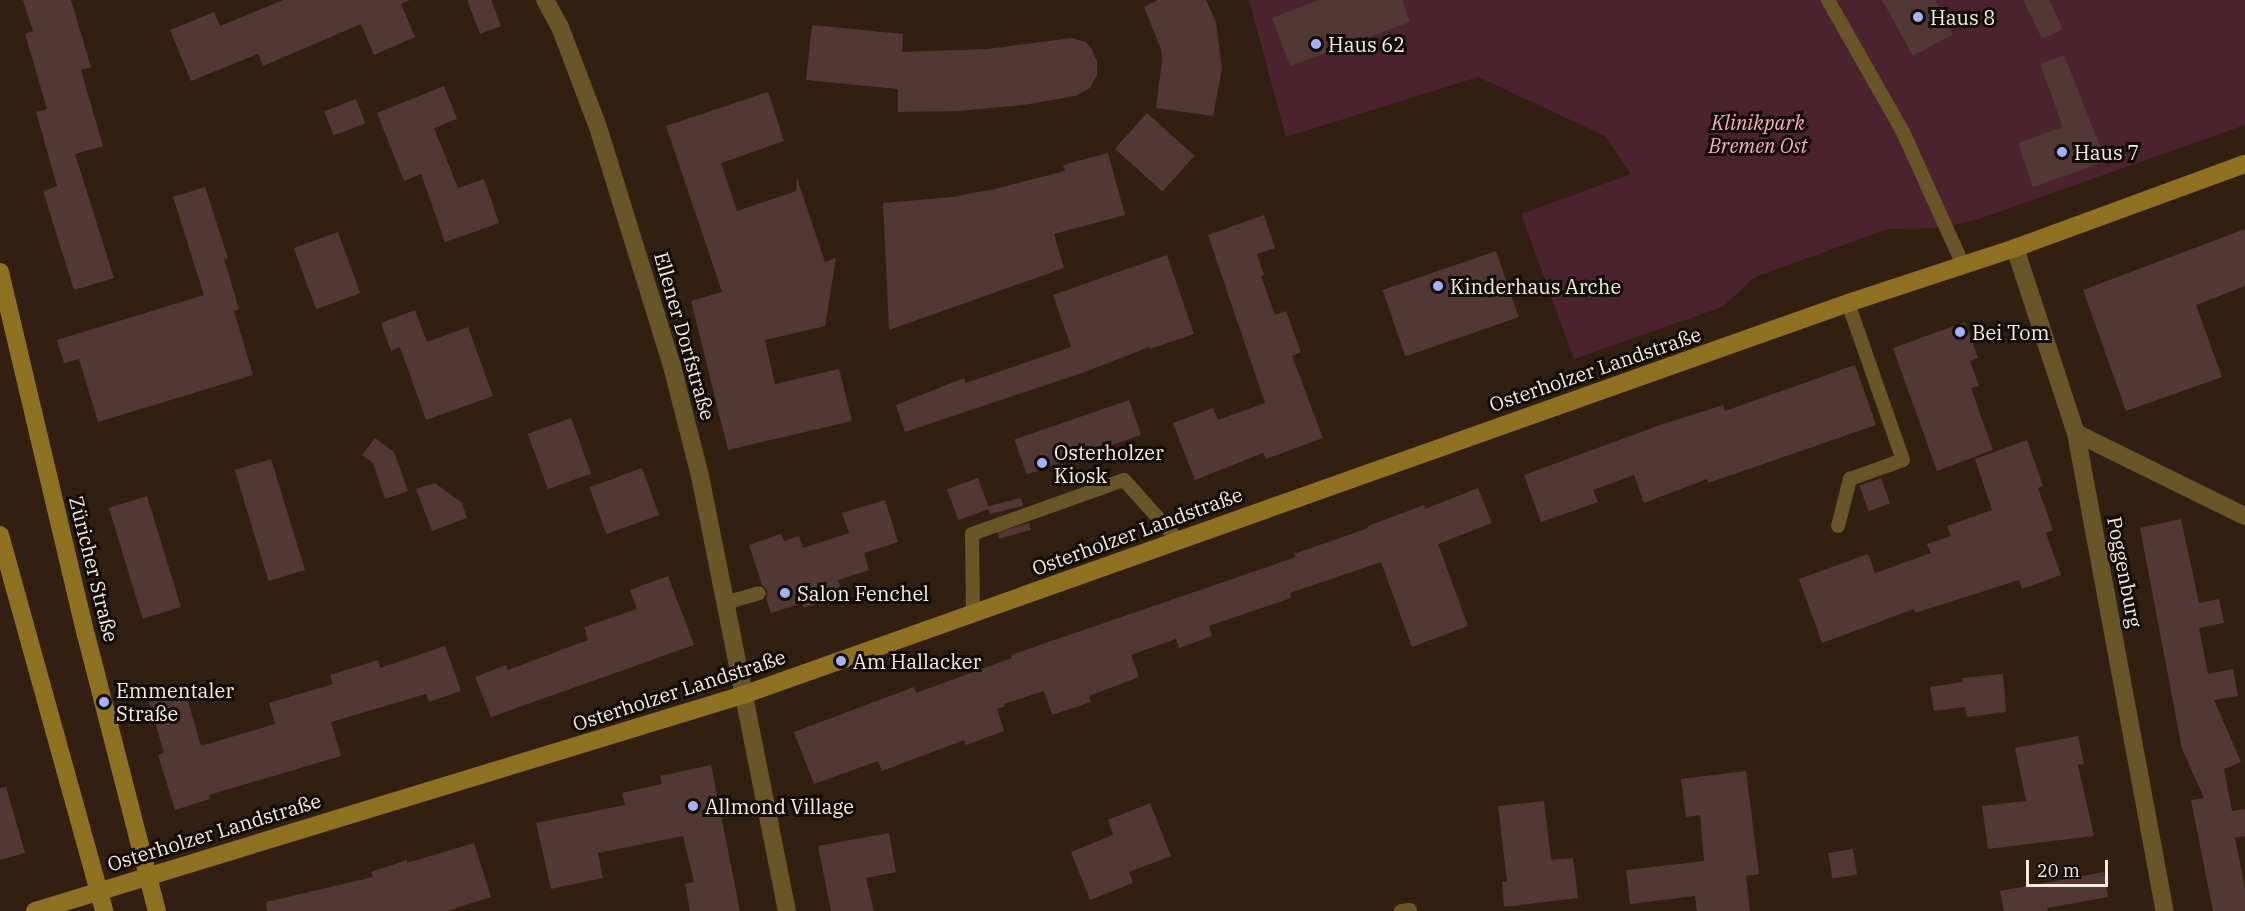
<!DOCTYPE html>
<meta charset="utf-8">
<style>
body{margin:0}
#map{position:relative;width:2245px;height:911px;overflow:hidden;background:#311f11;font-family:"IBM Plex Serif",serif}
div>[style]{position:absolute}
.green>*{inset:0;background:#4a232f}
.building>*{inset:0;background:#513834;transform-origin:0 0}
.lane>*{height:14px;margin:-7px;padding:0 7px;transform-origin:7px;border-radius:7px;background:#685629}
.street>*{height:18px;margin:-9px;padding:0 9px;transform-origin:9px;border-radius:9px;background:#685629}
.secondary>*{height:18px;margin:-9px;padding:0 9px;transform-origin:9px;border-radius:9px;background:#8f7122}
.dots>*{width:16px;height:16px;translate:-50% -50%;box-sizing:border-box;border:3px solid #130b06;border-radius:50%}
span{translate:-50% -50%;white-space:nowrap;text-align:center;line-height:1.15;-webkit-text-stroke:6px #130b06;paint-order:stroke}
.poi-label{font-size:20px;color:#f7ebe2}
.left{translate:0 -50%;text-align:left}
.park-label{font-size:20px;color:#faacc2;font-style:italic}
.street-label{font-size:20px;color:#f7ebe2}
.scale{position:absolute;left:2026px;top:860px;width:82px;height:27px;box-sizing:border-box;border:3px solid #f7ebe2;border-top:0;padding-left:8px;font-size:18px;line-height:21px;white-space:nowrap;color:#f7ebe2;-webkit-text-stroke:4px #130b06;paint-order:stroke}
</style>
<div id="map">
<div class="green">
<div style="clip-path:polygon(1249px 0,2245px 0,2245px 125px,1976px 220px,1939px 228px,1888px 229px,1755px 277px,1722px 307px,1574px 359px,1521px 214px,1631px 174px,1605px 136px,1478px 77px,1286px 137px)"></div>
</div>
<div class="building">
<div style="clip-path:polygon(23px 0,71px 0,91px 67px,81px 70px,103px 146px,75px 154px,114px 278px,74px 290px,43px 191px,57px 186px,36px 112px,47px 109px,25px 34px,33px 31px)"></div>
<div style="clip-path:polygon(283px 0,410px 0,401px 4px,415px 37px,374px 55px,361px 24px,263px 66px,258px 54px,191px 81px,170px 30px,214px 12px,220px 26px)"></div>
<div style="clip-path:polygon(467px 0,491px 0,501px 26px,480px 34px)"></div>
<div style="clip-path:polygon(1158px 0,1206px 0,1216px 22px,1222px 69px,1213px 116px,1156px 108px,1162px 61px,1161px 49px,1144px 7px)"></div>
<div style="clip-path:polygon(1319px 0,1402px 0,1410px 22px,1290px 66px,1272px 18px)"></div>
<div style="clip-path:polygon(1882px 0,1935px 0,1953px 34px,1913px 56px)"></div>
<div style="clip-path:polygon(2023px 0,2049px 0,2063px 29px,2042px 39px)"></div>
<div style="clip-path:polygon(812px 25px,903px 34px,902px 52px,987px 49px,1072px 38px,1086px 42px,1091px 48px,1097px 61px,1097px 75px,1090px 88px,1075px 96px,1023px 105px,959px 111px,898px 112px,898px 89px,806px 80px)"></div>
<div style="clip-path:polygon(2064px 55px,2106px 161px,2033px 187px,2018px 143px,2063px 127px,2040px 64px)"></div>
<div style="clip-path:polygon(444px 86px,457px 119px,434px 128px,458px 188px,484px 179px,499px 223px,445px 242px,421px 174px,404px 181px,377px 113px)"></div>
<div style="clip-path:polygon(768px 92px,784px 141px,721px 163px,737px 211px,796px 191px,797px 178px,825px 262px,836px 258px,825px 326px,765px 340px,775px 384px,839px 369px,852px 421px,728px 450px,691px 301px,722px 292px,666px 126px)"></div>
<div style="left:356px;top:99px;width:26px;height:34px;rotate:69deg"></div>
<div style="left:1147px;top:113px;width:64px;height:48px;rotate:42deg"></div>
<div style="clip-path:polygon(1108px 153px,1125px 215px,1054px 234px,1064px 268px,889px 330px,883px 203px,952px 197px,995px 189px,1065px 171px,1063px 165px)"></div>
<div style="clip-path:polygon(205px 187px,228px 258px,224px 259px,239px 309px,234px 311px,253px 375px,98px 422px,79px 359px,64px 363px,57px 340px,204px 295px,173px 197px)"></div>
<div style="clip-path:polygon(1264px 215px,1275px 248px,1257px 254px,1264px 275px,1261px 276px,1275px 315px,1286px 311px,1301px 352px,1292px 356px,1323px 438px,1266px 459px,1263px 453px,1195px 480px,1173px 423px,1213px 408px,1218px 420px,1265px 403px,1208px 235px)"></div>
<div style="clip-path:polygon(2245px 229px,2245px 286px,2196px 305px,2222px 377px,2126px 411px,2083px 290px)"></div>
<div style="left:338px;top:232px;width:65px;height:47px;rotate:70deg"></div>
<div style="left:1496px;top:251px;width:70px;height:120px;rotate:71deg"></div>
<div style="clip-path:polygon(1167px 255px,1194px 334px,1150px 349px,1149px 347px,1085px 372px,905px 432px,896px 405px,964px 378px,966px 383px,1071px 347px,1053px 295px)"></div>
<div style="clip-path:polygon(415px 310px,427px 342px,468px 327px,493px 396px,426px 420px,400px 347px,391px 351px,381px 323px)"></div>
<div style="clip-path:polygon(1965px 322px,1978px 358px,1970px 361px,1979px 386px,1971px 388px,1993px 450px,1937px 471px,1893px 348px)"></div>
<div style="clip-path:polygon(1855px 365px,1876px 425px,1708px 483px,1707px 479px,1644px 503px,1634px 475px,1593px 490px,1598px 502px,1541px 522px,1524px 475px,1660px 425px,1723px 405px,1725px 411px)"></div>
<div style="left:1129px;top:400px;width:37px;height:121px;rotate:71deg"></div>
<div style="left:571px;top:418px;width:59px;height:46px;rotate:70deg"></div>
<div style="clip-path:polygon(375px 438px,394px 452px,408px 491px,385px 499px,373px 463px,362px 455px)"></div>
<div style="clip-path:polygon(2027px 440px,2043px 486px,2038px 488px,2053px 530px,2046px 533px,2061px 575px,2022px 589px,2019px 580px,1915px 613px,1914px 609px,1822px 643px,1799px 579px,1868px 554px,1875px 573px,1931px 553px,1927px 544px,1951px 536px,1947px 526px,1992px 510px,1975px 459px)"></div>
<div style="left:271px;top:459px;width:116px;height:38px;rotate:73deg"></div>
<div style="left:642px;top:468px;width:50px;height:56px;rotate:70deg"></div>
<div style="left:978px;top:478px;width:33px;height:33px;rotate:70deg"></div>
<div style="left:1881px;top:478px;width:27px;height:23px;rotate:70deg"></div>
<div style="clip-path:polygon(435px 483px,462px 503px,467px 518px,432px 531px,416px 489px)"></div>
<div style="clip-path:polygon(1478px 488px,1492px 523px,1438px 544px,1468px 626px,1412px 647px,1381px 562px,1290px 593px,1291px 598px,1209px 626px,1212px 636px,1179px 648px,1176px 639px,1131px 655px,1139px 677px,1089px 696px,1091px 702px,1052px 715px,1044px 691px,1004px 704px,1005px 706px,997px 709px,1004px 731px,966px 745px,964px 740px,882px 771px,878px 761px,814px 784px,794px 732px,914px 687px,916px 693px,1012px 658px,1011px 655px,1296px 557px,1294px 554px,1368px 528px,1368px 526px,1424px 505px,1425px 509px)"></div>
<div style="left:147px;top:496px;width:116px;height:40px;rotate:73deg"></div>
<div style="left:1021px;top:498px;width:8px;height:34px;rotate:76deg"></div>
<div style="clip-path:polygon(885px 500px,898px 542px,864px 553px,869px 570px,838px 580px,843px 595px,804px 608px,802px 603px,771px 613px,766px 598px,767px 590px,762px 585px,749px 545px,781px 534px,784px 541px,799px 536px,803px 548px,849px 533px,842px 513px)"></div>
<div style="clip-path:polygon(2181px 519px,2199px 603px,2219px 599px,2224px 623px,2199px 628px,2208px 674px,2233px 669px,2238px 696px,2214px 700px,2241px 762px,2224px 769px,2232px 811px,2245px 809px,2245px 836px,2235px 838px,2245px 888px,2245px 911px,2213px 911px,2191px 800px,2204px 798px,2182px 749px,2140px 528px)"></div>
<div style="left:1029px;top:523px;width:7px;height:33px;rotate:74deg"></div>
<div style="clip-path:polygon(668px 576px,694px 645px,491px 717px,475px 677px,506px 665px,508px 670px,588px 640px,584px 627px,637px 609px,630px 590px)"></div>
<div style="clip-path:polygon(445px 646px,461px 691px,429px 702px,426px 694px,331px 722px,341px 756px,209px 795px,210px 799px,175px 810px,158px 755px,164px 753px,147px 695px,183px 684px,201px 746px,275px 724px,269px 703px,333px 684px,330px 675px,378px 660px,380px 668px)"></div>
<div style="clip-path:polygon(2003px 674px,2006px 712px,1967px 717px,1965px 707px,1934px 711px,1930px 687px,1963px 682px,1962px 678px)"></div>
<div style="clip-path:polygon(2078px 736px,2084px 764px,2078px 765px,2094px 836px,1988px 849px,1982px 806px,2026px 801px,2015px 748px)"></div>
<div style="clip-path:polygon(711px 765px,740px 911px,690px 911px,685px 884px,694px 882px,683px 836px,598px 853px,603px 878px,551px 889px,536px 823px,625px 805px,622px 793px,662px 784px,660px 776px)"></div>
<div style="clip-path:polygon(1746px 771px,1759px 874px,1746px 876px,1750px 911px,1697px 911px,1695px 896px,1630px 904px,1626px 870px,1704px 861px,1700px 815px,1686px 817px,1681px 779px)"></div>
<div style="clip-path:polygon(6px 787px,25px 853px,0 860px,0 788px)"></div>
<div style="clip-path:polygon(1544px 801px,1551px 860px,1573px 858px,1578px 898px,1504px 907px,1502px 882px,1507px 881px,1498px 806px)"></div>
<div style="clip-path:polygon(1150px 803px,1171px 856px,1129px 872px,1133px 883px,1090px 900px,1071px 852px,1113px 835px,1108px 820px)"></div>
<div style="clip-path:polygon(889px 833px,896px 872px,866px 878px,874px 911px,831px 911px,818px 846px)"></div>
<div style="clip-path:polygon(474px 843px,491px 897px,447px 911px,267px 911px,266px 902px,373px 877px,371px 872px,407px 860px,407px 863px)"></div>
<div style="left:1853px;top:849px;width:26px;height:25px;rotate:81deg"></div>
<div style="clip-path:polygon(2104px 872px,2108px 897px,2047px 908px,2048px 911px,2004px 911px,2000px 891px)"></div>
</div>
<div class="lane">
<div style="left:1828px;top:0;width:152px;rotate:60.4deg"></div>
<div style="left:1903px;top:132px;width:146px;rotate:65.7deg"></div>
<div style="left:1838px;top:526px;width:49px;rotate:-75.7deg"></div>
<div style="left:1850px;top:479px;width:56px;rotate:-19.7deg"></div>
<div style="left:1903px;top:460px;width:166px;rotate:-109.3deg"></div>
<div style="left:725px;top:603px;width:35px;rotate:-16deg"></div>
<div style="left:973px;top:613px;width:79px;rotate:-90.7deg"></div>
<div style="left:972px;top:534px;width:161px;rotate:-19.6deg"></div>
<div style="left:1124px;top:480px;width:81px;rotate:48deg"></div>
<div style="left:1401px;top:911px;width:9px;rotate:-6deg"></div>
</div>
<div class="street">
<div style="left:545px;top:0;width:31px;rotate:61deg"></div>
<div style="left:560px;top:27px;width:107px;rotate:69.2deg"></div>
<div style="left:598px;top:127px;width:250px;rotate:72.8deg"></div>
<div style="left:672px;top:366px;width:114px;rotate:75.7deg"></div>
<div style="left:700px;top:476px;width:444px;rotate:78.7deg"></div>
<div style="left:2015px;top:248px;width:195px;rotate:71.8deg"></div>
<div style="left:2076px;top:433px;width:486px;rotate:79.5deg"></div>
<div style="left:2076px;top:433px;width:188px;rotate:26.2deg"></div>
</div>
<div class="secondary">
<div style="left:0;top:272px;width:373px;rotate:76.7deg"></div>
<div style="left:86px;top:635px;width:285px;rotate:75.6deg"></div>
<div style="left:0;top:535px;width:390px;rotate:74.5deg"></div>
<div style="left:35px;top:911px;width:740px;rotate:-16.97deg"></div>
<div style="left:743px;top:695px;width:1172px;rotate:-19.53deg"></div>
<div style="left:1848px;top:303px;width:176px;rotate:-18.2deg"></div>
<div style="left:2015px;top:248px;width:245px;rotate:-20.1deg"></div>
</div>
<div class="dots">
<div style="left:1918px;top:17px;background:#a4b2fc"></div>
<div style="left:1316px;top:44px;background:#a4b2fc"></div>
<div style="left:2062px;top:152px;background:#a4b2fc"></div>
<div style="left:1438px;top:286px;background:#a4b2fc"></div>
<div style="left:1960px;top:332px;background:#a4b2fc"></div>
<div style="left:1042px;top:463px;background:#a4b2fc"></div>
<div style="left:785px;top:593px;background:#a4b2fc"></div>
<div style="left:841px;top:661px;background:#a4b2fc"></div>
<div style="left:104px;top:702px;background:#a4b2fc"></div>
<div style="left:693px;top:806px;background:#a4b2fc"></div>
</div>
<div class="poi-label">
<span class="left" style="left:1930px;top:17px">Haus 8</span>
<span class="left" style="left:1328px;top:44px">Haus 62</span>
<span class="left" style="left:2074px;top:152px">Haus 7</span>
<span class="left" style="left:1450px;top:286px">Kinderhaus Arche</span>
<span class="left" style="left:1972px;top:332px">Bei Tom</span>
<span class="left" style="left:1054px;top:464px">Osterholzer<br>Kiosk</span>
<span class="left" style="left:797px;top:593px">Salon Fenchel</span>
<span class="left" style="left:853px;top:661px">Am Hallacker</span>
<span class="left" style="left:116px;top:702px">Emmentaler<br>Straße</span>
<span class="left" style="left:705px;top:806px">Allmond Village</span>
</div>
<div class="park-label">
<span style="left:1758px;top:134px">Klinikpark<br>Bremen Ost</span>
</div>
<div class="street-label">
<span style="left:685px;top:336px;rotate:74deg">Ellener Dorfstraße</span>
<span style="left:1595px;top:369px;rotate:-19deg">Osterholzer Landstraße</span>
<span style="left:1137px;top:531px;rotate:-20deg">Osterholzer Landstraße</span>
<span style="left:94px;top:569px;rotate:76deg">Züricher Straße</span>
<span style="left:2125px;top:572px;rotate:79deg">Poggenburg</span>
<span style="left:679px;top:690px;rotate:-18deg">Osterholzer Landstraße</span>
<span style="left:214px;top:832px;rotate:-17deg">Osterholzer Landstraße</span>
</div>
<div class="scale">20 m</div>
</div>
